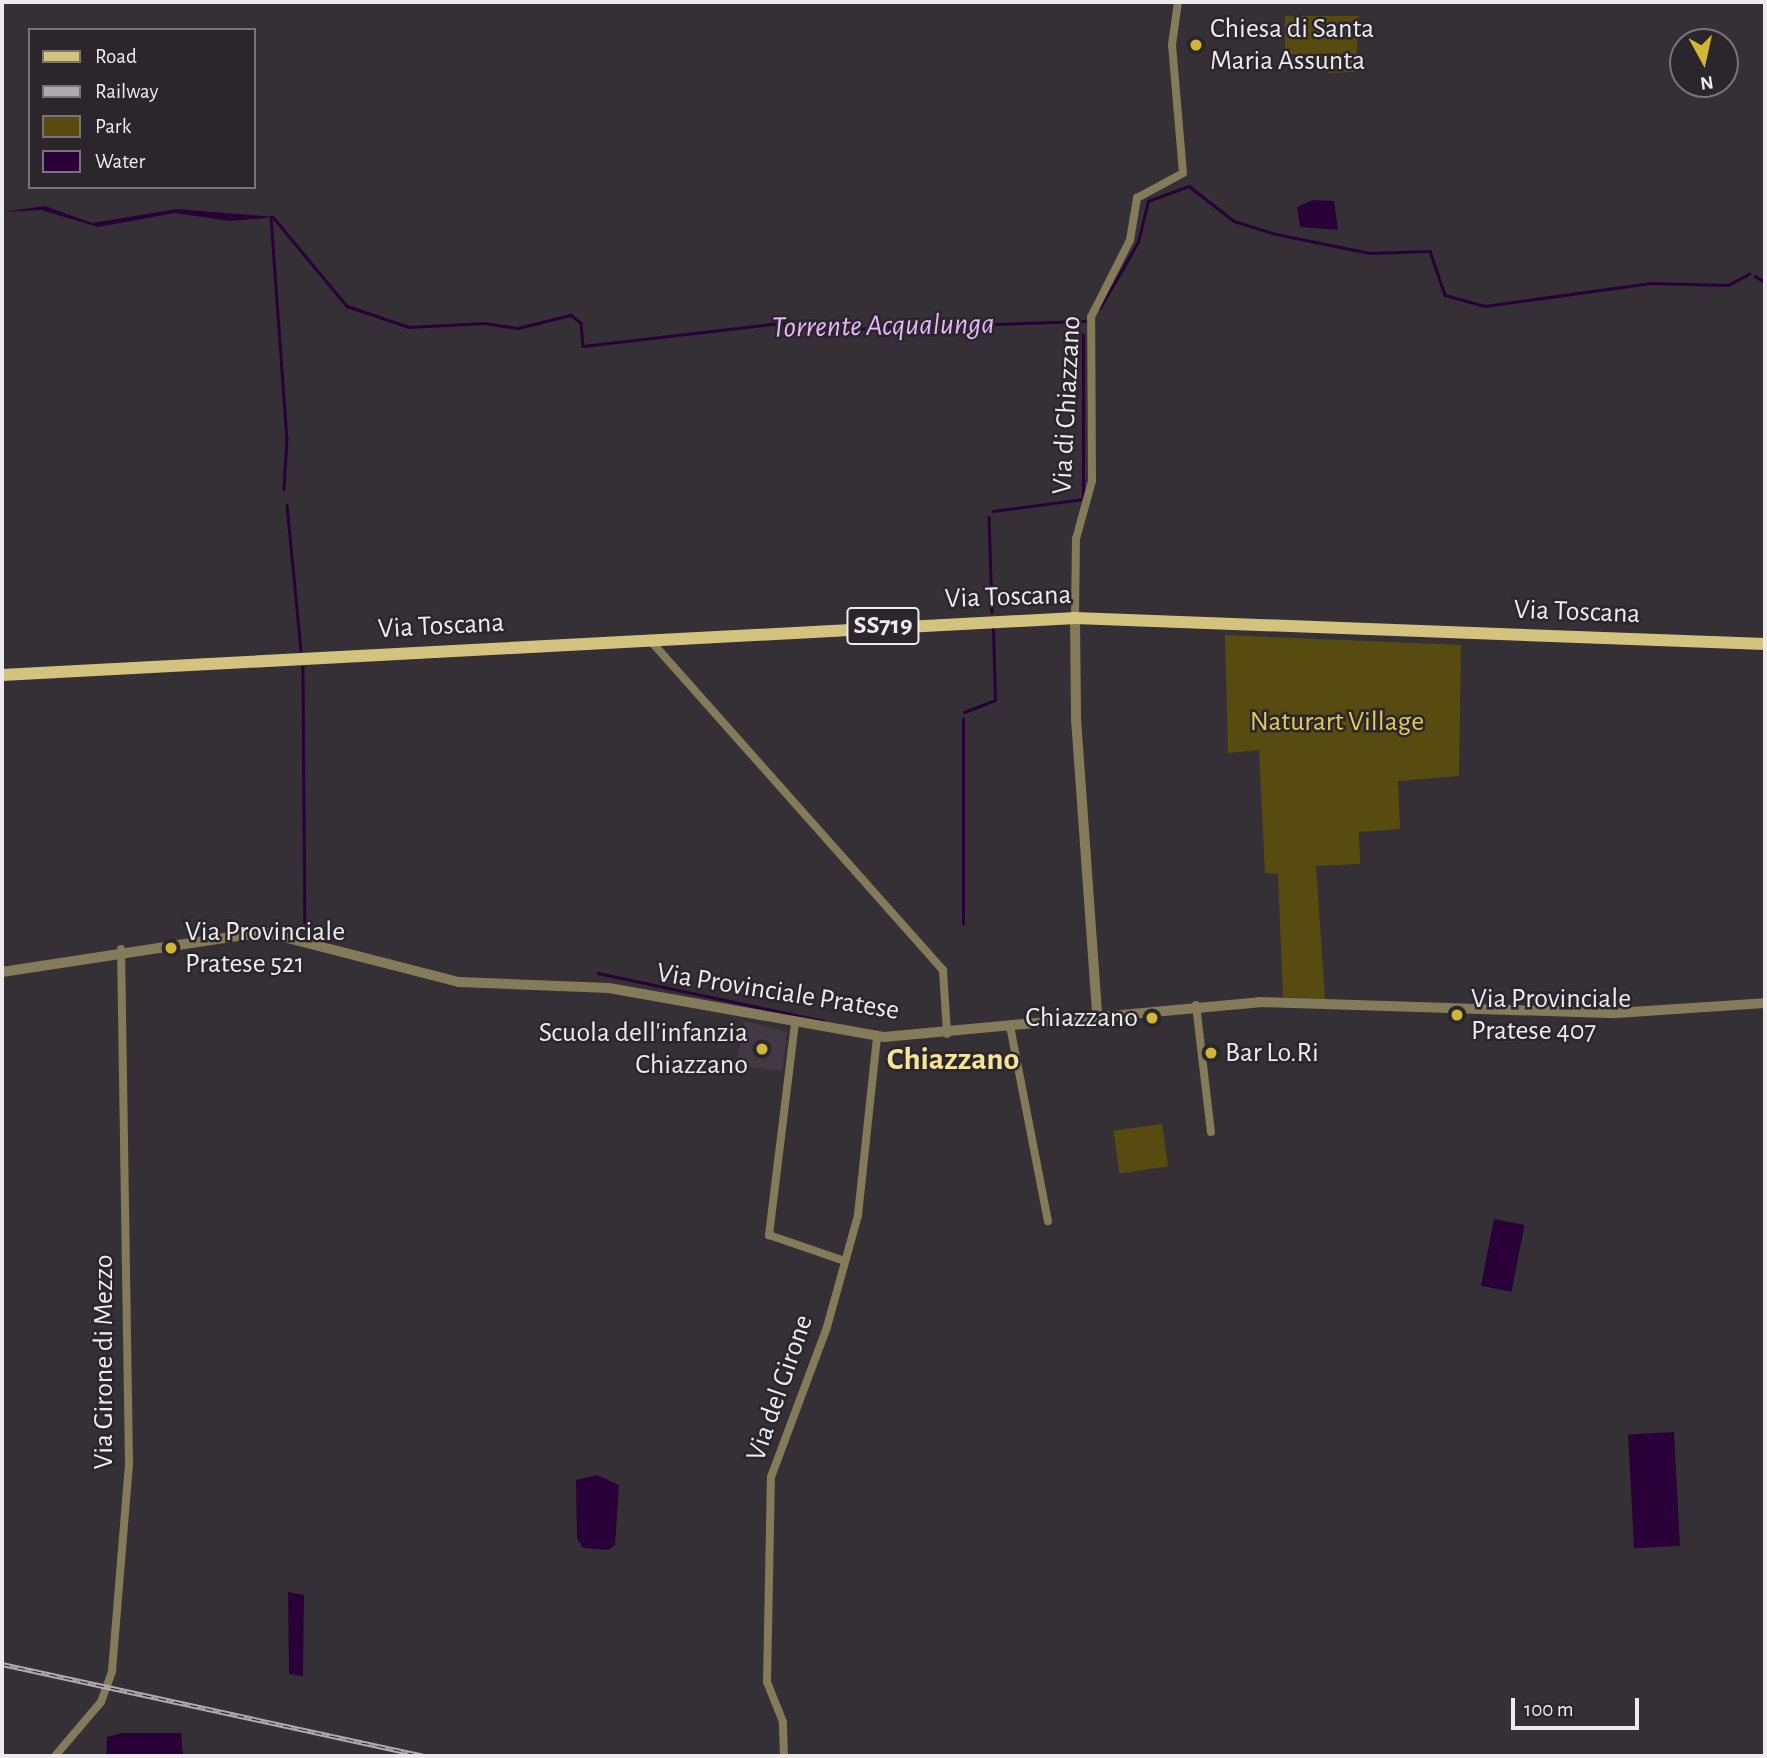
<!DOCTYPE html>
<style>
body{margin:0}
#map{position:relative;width:1767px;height:1758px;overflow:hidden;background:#343036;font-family:"Alegreya Sans",sans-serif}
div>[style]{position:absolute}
.built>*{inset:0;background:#413944}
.green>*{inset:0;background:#584b10;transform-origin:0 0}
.water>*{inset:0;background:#290037;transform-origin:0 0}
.stream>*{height:2.5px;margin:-1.25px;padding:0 1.25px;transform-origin:1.25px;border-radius:1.25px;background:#290037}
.minor>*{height:8px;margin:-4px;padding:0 4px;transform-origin:4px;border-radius:4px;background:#837b5a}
.tertiary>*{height:10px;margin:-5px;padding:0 5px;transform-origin:5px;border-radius:5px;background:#837b5a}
.primary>*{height:12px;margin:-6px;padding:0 6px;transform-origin:6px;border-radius:6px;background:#d4c37e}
.rail>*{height:5px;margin-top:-2.5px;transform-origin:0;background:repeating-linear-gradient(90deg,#2a262c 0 8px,#aeaaaf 0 16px);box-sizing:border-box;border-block:2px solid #aeaaaf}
.dots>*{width:19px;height:19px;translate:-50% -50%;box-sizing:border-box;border:4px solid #2a262c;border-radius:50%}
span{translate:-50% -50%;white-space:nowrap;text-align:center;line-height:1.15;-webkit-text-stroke:5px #2a262c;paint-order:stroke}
.shield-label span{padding:2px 5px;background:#2a262c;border:2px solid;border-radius:5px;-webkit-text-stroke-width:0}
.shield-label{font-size:26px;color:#eeebef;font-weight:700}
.poi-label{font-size:28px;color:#eeebef}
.left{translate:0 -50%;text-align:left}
.right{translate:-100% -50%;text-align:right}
.street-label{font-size:28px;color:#eeebef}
.park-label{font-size:28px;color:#e3c955}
.water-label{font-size:30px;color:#e8b6fd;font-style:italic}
.quarter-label{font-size:32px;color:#f7e495;font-weight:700}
.frame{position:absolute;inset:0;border:4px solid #eeebef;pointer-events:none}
.legend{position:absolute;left:28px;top:28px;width:228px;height:161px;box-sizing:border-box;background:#2a262c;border:2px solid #78757a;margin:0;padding:9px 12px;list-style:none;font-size:21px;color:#eeebef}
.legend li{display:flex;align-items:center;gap:14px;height:35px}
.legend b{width:35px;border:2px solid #78757a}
.north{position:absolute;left:1669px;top:28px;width:70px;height:70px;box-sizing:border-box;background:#2a262c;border:2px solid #78757a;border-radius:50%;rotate:172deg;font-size:19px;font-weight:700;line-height:28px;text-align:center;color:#eeebef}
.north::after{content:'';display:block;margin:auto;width:24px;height:32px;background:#d3b635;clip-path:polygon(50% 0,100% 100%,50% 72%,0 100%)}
.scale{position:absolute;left:1511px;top:1698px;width:128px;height:32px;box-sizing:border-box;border:4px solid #eeebef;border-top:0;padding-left:9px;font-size:21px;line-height:24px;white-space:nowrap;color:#eeebef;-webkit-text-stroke:5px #2a262c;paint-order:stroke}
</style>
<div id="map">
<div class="built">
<div style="clip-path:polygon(745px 1021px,787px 1032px,782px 1071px,736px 1065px)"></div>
</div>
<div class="green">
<div style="clip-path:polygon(1285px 16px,1359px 16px,1355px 72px,1328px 73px,1328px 55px,1285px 54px)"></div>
<div style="clip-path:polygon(1225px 635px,1461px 645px,1459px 776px,1398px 781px,1400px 829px,1359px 832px,1360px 864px,1316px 866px,1325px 999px,1283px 997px,1278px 874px,1265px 873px,1259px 750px,1228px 753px)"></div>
<div style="left:1162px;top:1124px;width:43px;height:49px;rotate:82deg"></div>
</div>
<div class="water">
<div style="clip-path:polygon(1313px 200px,1334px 201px,1338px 230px,1300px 227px,1297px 207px)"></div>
<div style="clip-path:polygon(45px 206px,92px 223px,177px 209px,276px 217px,230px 221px,175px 213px,98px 227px,41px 210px,2px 212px)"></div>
<div style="left:1494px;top:1219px;width:31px;height:68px;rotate:11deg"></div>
<div style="left:1674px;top:1432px;width:114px;height:46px;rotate:87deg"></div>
<div style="clip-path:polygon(597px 1475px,619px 1485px,615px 1545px,608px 1550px,583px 1548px,577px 1539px,576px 1480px)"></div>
<div style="clip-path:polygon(288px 1592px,304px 1595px,303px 1676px,289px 1674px)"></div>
<div style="clip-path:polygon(122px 1733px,181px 1733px,183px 1756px,106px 1756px,107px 1737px)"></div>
</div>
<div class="stream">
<div style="left:271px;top:217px;width:222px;rotate:85.9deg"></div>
<div style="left:287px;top:438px;width:51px;rotate:93.4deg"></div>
<div style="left:273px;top:217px;width:116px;rotate:50.3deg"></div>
<div style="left:347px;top:306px;width:65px;rotate:18.7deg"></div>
<div style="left:409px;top:327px;width:76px;rotate:-3deg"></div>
<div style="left:485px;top:323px;width:33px;rotate:9deg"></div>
<div style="left:518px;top:328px;width:55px;rotate:-13.8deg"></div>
<div style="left:571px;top:315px;width:13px;rotate:39deg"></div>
<div style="left:581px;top:323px;width:23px;rotate:85deg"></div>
<div style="left:583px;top:346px;width:199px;rotate:-6.6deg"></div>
<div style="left:781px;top:323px;width:65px;rotate:5.3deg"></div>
<div style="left:846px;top:329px;width:239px;rotate:-1.9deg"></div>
<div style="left:1755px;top:276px;width:12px;rotate:31deg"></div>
<div style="left:1100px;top:308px;width:76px;rotate:-60.1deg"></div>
<div style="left:1138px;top:242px;width:42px;rotate:-76.3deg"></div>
<div style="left:1148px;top:201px;width:44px;rotate:-20.1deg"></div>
<div style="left:1189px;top:186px;width:57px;rotate:37.9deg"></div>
<div style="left:1234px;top:221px;width:44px;rotate:17.2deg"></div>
<div style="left:1276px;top:234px;width:95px;rotate:11.5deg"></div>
<div style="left:1369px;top:253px;width:61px;rotate:-1.9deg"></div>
<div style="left:1430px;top:251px;width:46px;rotate:71.2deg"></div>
<div style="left:1445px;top:295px;width:41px;rotate:15.4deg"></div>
<div style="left:1485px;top:306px;width:167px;rotate:-7.9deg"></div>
<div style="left:1650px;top:283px;width:78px;rotate:1.5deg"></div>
<div style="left:1728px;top:285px;width:24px;rotate:-28deg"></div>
<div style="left:287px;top:505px;width:146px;rotate:84.5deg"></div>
<div style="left:993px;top:511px;width:91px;rotate:-7.6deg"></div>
<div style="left:1083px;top:499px;width:164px;rotate:-90deg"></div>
<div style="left:989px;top:517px;width:95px;rotate:88.2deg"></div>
<div style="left:303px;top:667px;width:255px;rotate:89.6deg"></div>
<div style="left:305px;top:922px;width:30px;rotate:42deg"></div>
<div style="left:964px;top:712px;width:33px;rotate:-21deg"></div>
<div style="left:995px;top:700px;width:71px;rotate:-91.6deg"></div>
<div style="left:963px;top:924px;width:205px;rotate:-90deg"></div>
<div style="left:598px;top:973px;width:231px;rotate:12deg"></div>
</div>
<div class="minor">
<div style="left:1075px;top:618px;width:79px;rotate:-89.3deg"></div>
<div style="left:1076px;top:539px;width:60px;rotate:-74.6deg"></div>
<div style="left:1092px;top:481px;width:164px;rotate:-90.3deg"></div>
<div style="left:1091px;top:317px;width:86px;rotate:-63.1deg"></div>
<div style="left:1130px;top:240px;width:43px;rotate:-80.5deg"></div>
<div style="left:1137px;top:198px;width:52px;rotate:-28.5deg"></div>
<div style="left:1183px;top:173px;width:128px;rotate:-94.9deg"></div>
<div style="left:1172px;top:45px;width:43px;rotate:-82.1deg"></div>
<div style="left:649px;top:639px;width:443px;rotate:48.4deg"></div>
<div style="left:943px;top:970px;width:64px;rotate:86.4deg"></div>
<div style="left:1196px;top:1005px;width:128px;rotate:83.3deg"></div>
<div style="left:795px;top:1023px;width:214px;rotate:97deg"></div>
<div style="left:769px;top:1235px;width:80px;rotate:18.9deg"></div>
<div style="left:1010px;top:1026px;width:199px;rotate:79deg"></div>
<div style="left:55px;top:1756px;width:71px;rotate:-49.6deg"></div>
<div style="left:101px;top:1702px;width:33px;rotate:-70deg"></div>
<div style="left:112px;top:1671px;width:209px;rotate:-85.3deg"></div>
<div style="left:129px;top:1463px;width:514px;rotate:-90.89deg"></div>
<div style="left:784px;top:1756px;width:34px;rotate:-92deg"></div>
<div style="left:783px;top:1722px;width:43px;rotate:-111.8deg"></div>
<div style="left:767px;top:1682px;width:205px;rotate:-88.9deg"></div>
<div style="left:771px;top:1477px;width:160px;rotate:-69.5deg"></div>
<div style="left:827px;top:1327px;width:116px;rotate:-74.5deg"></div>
<div style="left:858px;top:1215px;width:179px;rotate:-83.9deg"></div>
</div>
<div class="tertiary">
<div style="left:1075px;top:618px;width:101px;rotate:89.4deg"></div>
<div style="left:1076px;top:719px;width:297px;rotate:85.9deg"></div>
<div style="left:2px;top:972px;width:265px;rotate:-8.7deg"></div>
<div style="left:264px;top:932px;width:201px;rotate:14.4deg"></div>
<div style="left:459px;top:982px;width:150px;rotate:2.3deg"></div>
<div style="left:609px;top:988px;width:279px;rotate:10.1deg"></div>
<div style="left:884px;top:1037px;width:377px;rotate:-5.3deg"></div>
<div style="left:1259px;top:1002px;width:357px;rotate:1.8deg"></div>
<div style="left:1616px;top:1013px;width:149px;rotate:-3.8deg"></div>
</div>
<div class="primary">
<div style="left:2px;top:675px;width:1075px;rotate:-3.04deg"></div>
<div style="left:1075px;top:618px;width:690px;rotate:2.16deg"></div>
</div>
<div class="rail">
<div style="left:2px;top:1664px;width:431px;rotate:12.3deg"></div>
</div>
<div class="dots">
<div style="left:1196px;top:45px;background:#d3b635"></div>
<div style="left:171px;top:948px;background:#d3b635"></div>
<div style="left:1457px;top:1015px;background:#d3b635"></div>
<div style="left:1152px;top:1018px;background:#d3b635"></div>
<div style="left:762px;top:1049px;background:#d3b635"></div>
<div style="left:1211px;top:1053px;background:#d3b635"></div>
</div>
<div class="shield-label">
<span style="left:883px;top:626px">SS719</span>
</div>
<div class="poi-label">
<span class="left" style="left:1210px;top:45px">Chiesa di Santa<br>Maria Assunta</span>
<span class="left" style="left:185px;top:948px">Via Provinciale<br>Pratese 521</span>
<span class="left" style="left:1471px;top:1015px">Via Provinciale<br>Pratese 407</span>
<span class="right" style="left:1138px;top:1018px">Chiazzano</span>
<span class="right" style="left:748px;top:1049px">Scuola dell'infanzia<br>Chiazzano</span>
<span class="left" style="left:1225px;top:1053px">Bar Lo.Ri</span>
</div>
<div class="street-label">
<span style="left:1067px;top:405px;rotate:-87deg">Via di Chiazzano</span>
<span style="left:1008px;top:597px;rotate:-2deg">Via Toscana</span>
<span style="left:1577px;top:612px;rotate:2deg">Via Toscana</span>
<span style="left:441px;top:626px;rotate:-3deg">Via Toscana</span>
<span style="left:778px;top:992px;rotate:9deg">Via Provinciale Pratese</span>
<span style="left:104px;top:1362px;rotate:-90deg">Via Girone di Mezzo</span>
<span style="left:780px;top:1388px;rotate:-71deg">Via del Girone</span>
</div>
<div class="park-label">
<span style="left:1337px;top:722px">Naturart Village</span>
</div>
<div class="water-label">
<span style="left:883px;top:326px;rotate:-1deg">Torrente Acqualunga</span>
</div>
<div class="quarter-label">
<span style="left:953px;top:1059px">Chiazzano</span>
</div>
<div class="frame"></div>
<ul class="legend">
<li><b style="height:9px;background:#d4c37e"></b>Road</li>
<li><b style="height:9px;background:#aeaaaf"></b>Railway</li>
<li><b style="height:19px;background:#584b10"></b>Park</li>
<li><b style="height:19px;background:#290037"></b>Water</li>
</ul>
<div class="north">N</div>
<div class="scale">100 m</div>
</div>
